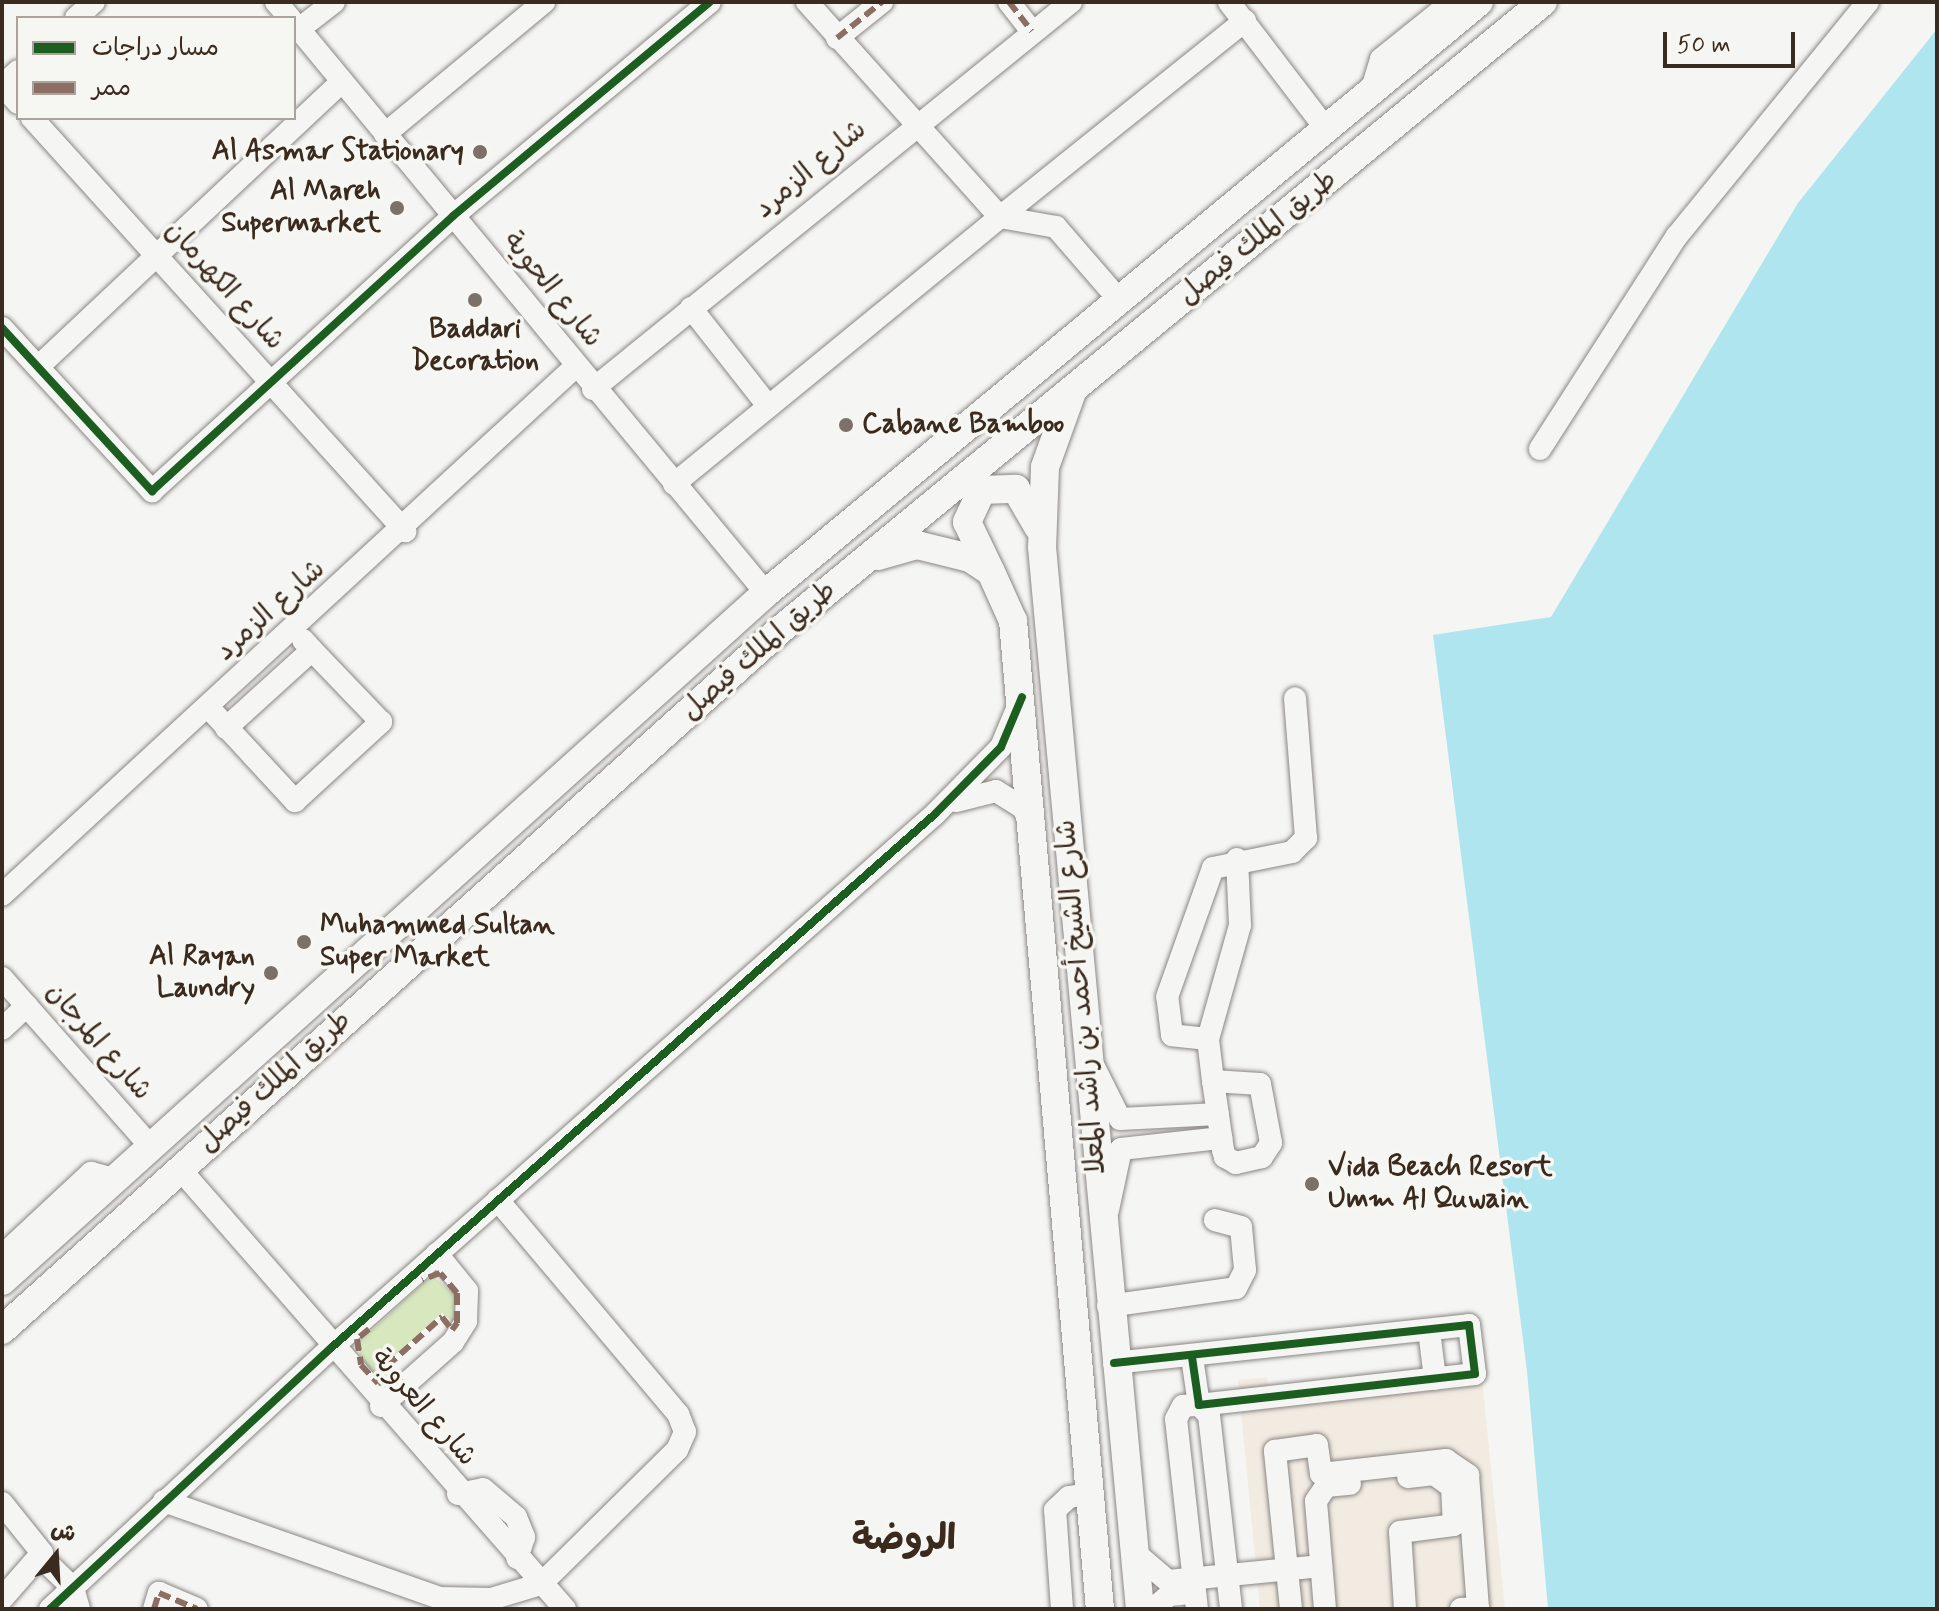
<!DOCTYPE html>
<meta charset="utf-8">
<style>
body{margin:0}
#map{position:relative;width:1939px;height:1611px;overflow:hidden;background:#f5f5f3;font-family:Mynerve,"Playpen Sans Arabic",sans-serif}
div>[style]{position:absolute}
.built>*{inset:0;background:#f2ebe2}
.green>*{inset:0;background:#d7e7be}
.water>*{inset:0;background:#aee5ef}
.roads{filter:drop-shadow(0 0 2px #8a8683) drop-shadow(0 0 2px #8a8683)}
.minor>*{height:22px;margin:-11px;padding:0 11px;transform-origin:11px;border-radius:11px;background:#f5f5f3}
.major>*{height:28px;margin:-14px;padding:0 14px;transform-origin:14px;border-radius:14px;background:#f5f5f3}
.quiet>*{height:6px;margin-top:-3px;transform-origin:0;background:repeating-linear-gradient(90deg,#8d6e63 0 12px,transparent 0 18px)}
.cycleway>*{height:8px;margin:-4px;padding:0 4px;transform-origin:4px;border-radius:4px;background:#1b5e20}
.dots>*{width:22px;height:22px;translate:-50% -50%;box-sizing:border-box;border:4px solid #f6f6f2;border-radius:50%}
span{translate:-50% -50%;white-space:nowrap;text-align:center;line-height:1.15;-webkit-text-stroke:7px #f6f6f2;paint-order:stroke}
.poi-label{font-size:28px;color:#3b2a1e;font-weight:700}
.right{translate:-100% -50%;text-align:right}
.left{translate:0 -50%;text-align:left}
.street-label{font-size:28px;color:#3b2a1e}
.district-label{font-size:36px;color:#3b2a1e;font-weight:700}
.frame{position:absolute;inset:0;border:4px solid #3b2a1e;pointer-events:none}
.legend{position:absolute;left:16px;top:16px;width:280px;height:104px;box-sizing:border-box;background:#f6f6f2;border:2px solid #aba49d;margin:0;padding:10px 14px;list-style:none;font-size:24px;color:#3b2a1e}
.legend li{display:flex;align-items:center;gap:16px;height:40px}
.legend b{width:40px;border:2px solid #aba49d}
.north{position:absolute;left:16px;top:1515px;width:80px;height:80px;-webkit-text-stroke:6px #f6f6f2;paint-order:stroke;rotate:18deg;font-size:22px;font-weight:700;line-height:32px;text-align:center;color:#3b2a1e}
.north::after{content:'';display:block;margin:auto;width:28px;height:36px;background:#3b2a1e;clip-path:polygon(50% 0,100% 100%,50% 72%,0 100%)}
.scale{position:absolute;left:1663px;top:32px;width:132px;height:36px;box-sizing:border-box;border:4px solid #3b2a1e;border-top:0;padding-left:10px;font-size:24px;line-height:28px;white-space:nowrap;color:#3b2a1e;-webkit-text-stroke:6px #f6f6f2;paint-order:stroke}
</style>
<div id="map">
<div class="built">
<div style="clip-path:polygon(1267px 1377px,1270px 1402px,1482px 1378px,1505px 1609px,1260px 1609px,1238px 1380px)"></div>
</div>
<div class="green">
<div style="clip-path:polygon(432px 1275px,455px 1295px,454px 1323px,442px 1313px,383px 1366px,391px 1380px,379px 1381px,360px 1357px,360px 1341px)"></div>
</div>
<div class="water">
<div style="clip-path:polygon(1937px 29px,1937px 1609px,1548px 1609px,1527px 1371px,1433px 635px,1551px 617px,1798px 203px)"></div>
</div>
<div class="roads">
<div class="minor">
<div style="left:276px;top:2px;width:21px;rotate:49deg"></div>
<div style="left:807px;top:2px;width:289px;rotate:48.1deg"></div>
<div style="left:1000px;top:217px;width:314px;rotate:-38.7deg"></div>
<div style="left:1009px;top:2px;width:37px;rotate:52deg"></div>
<div style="left:1229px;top:2px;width:161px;rotate:52.6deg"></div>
<div style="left:76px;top:18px;width:24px;rotate:-42deg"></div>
<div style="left:294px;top:23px;width:740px;rotate:50.37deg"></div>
<div style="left:299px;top:29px;width:44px;rotate:-37.6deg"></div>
<div style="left:837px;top:38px;width:58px;rotate:-38.7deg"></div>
<div style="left:2px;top:85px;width:24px;rotate:48deg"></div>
<div style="left:2px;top:86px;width:22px;rotate:-43deg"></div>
<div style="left:1371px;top:92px;width:34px;rotate:-73deg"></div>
<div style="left:1381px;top:59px;width:91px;rotate:-38.8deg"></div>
<div style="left:32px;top:118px;width:557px;rotate:47.91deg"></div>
<div style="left:385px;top:134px;width:207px;rotate:-39.7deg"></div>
<div style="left:691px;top:308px;width:125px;rotate:51.8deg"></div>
<div style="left:2px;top:328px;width:222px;rotate:47.4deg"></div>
<div style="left:152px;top:491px;width:408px;rotate:-42.4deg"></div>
<div style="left:453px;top:216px;width:334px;rotate:-39.8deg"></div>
<div style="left:38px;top:367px;width:417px;rotate:-43.2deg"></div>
<div style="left:593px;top:389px;width:615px;rotate:-38.99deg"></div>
<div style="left:1540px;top:449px;width:253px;rotate:-57.3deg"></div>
<div style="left:1677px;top:236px;width:302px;rotate:-50.8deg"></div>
<div style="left:674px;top:484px;width:421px;rotate:-39.3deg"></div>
<div style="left:1000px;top:217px;width:57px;rotate:10.1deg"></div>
<div style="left:1056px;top:227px;width:98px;rotate:49.1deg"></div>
<div style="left:209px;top:708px;width:127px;rotate:47.2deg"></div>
<div style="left:295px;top:801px;width:117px;rotate:-42.6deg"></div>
<div style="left:381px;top:722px;width:100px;rotate:-133.8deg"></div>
<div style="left:226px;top:728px;width:116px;rotate:-42.2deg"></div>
<div style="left:312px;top:650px;width:13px;rotate:-132deg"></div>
<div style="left:956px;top:801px;width:41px;rotate:-14deg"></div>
<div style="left:996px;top:791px;width:32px;rotate:32deg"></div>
<div style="left:1023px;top:808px;width:19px;rotate:62deg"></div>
<div style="left:2px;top:895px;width:779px;rotate:-42.66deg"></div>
<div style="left:2px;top:978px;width:222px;rotate:48.6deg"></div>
<div style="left:2px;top:1029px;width:34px;rotate:-43deg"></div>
<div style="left:1208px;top:1039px;width:36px;rotate:-174deg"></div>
<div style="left:1172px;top:1035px;width:38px;rotate:-97deg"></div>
<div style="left:1167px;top:997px;width:137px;rotate:-70.4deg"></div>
<div style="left:1213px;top:868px;width:81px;rotate:-11.4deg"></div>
<div style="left:1292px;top:852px;width:20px;rotate:-45deg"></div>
<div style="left:1306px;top:838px;width:140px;rotate:-94.5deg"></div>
<div style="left:1089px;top:1057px;width:69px;rotate:63.4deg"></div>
<div style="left:1120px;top:1119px;width:98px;rotate:-2.9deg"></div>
<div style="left:1213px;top:1081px;width:47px;rotate:3.7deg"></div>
<div style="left:1260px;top:1084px;width:60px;rotate:79.4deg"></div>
<div style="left:1271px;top:1143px;width:17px;rotate:123deg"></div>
<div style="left:1262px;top:1157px;width:27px;rotate:167deg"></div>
<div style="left:1236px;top:1163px;width:13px;rotate:-151deg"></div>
<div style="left:1225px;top:1157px;width:7px;rotate:-106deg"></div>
<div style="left:1223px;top:1150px;width:70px;rotate:-98.2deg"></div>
<div style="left:1213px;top:1081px;width:42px;rotate:-96.8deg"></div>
<div style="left:1208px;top:1039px;width:118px;rotate:-74.3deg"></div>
<div style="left:1240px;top:925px;width:66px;rotate:-92.6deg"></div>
<div style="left:179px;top:1168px;width:586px;rotate:48.8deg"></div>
<div style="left:1108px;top:1210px;width:62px;rotate:-78deg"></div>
<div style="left:1121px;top:1149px;width:101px;rotate:-6.3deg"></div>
<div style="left:2px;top:1256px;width:122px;rotate:-43deg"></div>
<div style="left:91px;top:1173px;width:23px;rotate:15deg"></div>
<div style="left:1108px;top:1306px;width:129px;rotate:-8deg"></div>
<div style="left:1236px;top:1288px;width:20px;rotate:-63deg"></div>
<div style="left:1245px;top:1270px;width:43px;rotate:-95.3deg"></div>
<div style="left:1241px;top:1227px;width:27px;rotate:-165deg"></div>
<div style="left:1429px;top:1330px;width:49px;rotate:83deg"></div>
<div style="left:1114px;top:1363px;width:357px;rotate:-6.1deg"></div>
<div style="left:1469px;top:1325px;width:49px;rotate:83deg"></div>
<div style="left:1475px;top:1374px;width:278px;rotate:173.6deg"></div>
<div style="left:1199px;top:1405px;width:49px;rotate:-98.3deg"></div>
<div style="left:381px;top:1406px;width:96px;rotate:-41.6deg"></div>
<div style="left:453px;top:1342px;width:25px;rotate:-58deg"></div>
<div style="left:466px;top:1321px;width:30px;rotate:-88deg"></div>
<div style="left:467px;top:1291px;width:48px;rotate:-129deg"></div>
<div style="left:458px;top:1494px;width:25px;rotate:-11deg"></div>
<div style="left:483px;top:1489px;width:43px;rotate:40.3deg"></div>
<div style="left:516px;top:1517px;width:22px;rotate:68deg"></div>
<div style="left:524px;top:1537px;width:22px;rotate:108deg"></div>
<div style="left:164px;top:1501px;width:292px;rotate:19.4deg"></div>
<div style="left:439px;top:1598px;width:52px;rotate:1.1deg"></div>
<div style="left:491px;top:1599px;width:52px;rotate:-16.7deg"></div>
<div style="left:541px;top:1584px;width:191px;rotate:-44.6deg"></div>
<div style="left:677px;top:1450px;width:20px;rotate:-66deg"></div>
<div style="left:685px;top:1432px;width:19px;rotate:-111deg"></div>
<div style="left:678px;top:1414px;width:280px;rotate:-130.1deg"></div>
<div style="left:2px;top:1503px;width:64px;rotate:51.3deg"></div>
<div style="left:42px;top:1553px;width:61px;rotate:131deg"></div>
<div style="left:1135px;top:1553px;width:43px;rotate:40.3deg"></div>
<div style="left:1168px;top:1581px;width:154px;rotate:-5.6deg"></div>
<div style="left:42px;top:1558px;width:43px;rotate:44.1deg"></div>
<div style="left:73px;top:1588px;width:22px;rotate:74deg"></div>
<div style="left:50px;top:1609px;width:384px;rotate:-42.9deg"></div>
<div style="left:331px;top:1348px;width:806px;rotate:-41.48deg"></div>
<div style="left:935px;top:814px;width:94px;rotate:-45.4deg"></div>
<div style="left:1001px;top:747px;width:47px;rotate:-67.3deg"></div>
<div style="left:154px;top:1609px;width:17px;rotate:-73deg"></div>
<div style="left:159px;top:1593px;width:41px;rotate:22.8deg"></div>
<div style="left:1062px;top:1609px;width:99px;rotate:-94deg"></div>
<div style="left:1055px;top:1510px;width:19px;rotate:-43deg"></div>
<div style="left:1069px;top:1497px;width:20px;rotate:-9deg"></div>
<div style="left:1153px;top:1609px;width:21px;rotate:-41deg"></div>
<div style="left:1169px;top:1595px;width:25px;rotate:-5deg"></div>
<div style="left:1197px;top:1609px;width:191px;rotate:-96.3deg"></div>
<div style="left:1176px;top:1419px;width:15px;rotate:-62deg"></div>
<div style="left:1183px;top:1406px;width:16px;rotate:-4deg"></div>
<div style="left:1199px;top:1405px;width:14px;rotate:45deg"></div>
<div style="left:1209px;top:1415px;width:195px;rotate:83.5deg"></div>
<div style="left:1291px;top:1609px;width:159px;rotate:-95.8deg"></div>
<div style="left:1275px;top:1451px;width:42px;rotate:-8.1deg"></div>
<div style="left:1317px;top:1445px;width:29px;rotate:82deg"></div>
<div style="left:1321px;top:1474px;width:126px;rotate:-6.4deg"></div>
<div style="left:1446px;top:1460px;width:27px;rotate:34deg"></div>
<div style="left:1468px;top:1475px;width:133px;rotate:85.7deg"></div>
<div style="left:1478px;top:1608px;width:17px;rotate:177deg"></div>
<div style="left:1325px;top:1609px;width:108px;rotate:-94.8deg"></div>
<div style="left:1316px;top:1501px;width:18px;rotate:-56deg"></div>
<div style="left:1326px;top:1486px;width:24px;rotate:-5deg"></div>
<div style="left:1405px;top:1609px;width:77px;rotate:-93.7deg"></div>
<div style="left:1400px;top:1532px;width:54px;rotate:-7.4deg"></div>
<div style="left:1454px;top:1525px;width:38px;rotate:-93deg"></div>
<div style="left:1452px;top:1487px;width:22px;rotate:-144deg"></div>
<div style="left:1434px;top:1474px;width:26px;rotate:173deg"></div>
</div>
<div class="major">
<div style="left:1072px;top:392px;width:80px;rotate:109.8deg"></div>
<div style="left:1045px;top:467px;width:80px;rotate:92.1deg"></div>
<div style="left:1042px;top:547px;width:1067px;rotate:84.73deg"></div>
<div style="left:878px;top:556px;width:41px;rotate:-15.8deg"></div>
<div style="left:917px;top:545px;width:55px;rotate:13.8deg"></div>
<div style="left:970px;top:558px;width:25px;rotate:34deg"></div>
<div style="left:991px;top:572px;width:54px;rotate:65.8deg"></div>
<div style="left:1013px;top:621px;width:992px;rotate:84.97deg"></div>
<div style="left:990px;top:570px;width:53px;rotate:-115.6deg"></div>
<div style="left:967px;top:522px;width:35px;rotate:-65deg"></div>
<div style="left:982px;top:490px;width:34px;rotate:-2deg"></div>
<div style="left:1016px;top:489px;width:44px;rotate:59.9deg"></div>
<div style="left:2px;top:1281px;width:1028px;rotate:-42deg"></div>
<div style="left:766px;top:593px;width:926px;rotate:-39.66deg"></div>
<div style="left:2px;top:1330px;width:1047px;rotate:-41.98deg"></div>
<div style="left:780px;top:630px;width:988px;rotate:-39.46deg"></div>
</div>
</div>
<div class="quiet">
<div style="left:1009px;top:2px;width:37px;rotate:52deg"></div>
<div style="left:837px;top:38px;width:58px;rotate:-38.7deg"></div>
<div style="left:369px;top:1329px;width:16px;rotate:140deg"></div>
<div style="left:357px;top:1339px;width:26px;rotate:81deg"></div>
<div style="left:361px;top:1365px;width:25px;rotate:47deg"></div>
<div style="left:378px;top:1383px;width:20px;rotate:-15deg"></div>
<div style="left:404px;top:1385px;width:25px;rotate:-132deg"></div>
<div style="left:387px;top:1366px;width:74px;rotate:-41.7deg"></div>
<div style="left:442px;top:1317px;width:16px;rotate:52deg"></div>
<div style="left:452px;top:1330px;width:9px;rotate:-54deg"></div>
<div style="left:457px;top:1323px;width:30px;rotate:-90deg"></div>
<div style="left:457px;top:1293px;width:26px;rotate:-130deg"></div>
<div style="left:440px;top:1273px;width:19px;rotate:159deg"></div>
<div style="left:154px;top:1609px;width:17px;rotate:-73deg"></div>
<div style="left:159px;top:1593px;width:41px;rotate:22.8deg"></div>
</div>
<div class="cycleway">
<div style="left:2px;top:328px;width:222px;rotate:47.4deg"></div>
<div style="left:152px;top:491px;width:408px;rotate:-42.4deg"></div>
<div style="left:453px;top:216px;width:334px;rotate:-39.8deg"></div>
<div style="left:1114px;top:1363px;width:357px;rotate:-6.1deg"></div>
<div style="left:1469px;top:1325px;width:49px;rotate:83deg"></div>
<div style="left:1475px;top:1374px;width:278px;rotate:173.6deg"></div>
<div style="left:1199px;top:1405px;width:49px;rotate:-98.3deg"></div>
<div style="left:50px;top:1609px;width:384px;rotate:-42.9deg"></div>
<div style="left:331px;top:1348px;width:806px;rotate:-41.48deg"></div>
<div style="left:935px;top:814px;width:94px;rotate:-45.4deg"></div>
<div style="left:1001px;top:747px;width:54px;rotate:-67.2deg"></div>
</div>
<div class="dots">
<div style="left:480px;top:152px;background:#7c7169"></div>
<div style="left:397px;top:208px;background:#7c7169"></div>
<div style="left:475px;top:300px;background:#7c7169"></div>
<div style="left:846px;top:425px;background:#7c7169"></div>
<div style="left:304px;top:942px;background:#7c7169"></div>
<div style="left:271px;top:973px;background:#7c7169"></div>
<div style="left:1312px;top:1184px;background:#7c7169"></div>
</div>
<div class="poi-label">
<span class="right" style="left:464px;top:152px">Al Asmar Stationary</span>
<span class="right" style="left:381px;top:208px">Al Mareh<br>Supermarket</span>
<span style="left:475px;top:346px">Baddari<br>Decoration</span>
<span class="left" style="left:862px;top:425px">Cabane Bamboo</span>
<span class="left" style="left:320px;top:942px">Muhammed Sultan<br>Super Market</span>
<span class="right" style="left:255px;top:973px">Al Rayan<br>Laundry</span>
<span class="left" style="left:1328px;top:1184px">Vida Beach Resort<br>Umm Al Quwain</span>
</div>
<div class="street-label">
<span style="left:811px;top:170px;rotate:-40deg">شارع الزمرد</span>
<span style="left:1258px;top:238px;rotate:-39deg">طريق الملك فيصل</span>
<span style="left:224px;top:286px;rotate:48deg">شارع الكهرمان</span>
<span style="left:552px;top:290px;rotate:51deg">شارع الحوية</span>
<span style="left:271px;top:611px;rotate:-42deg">شارع الزمرد</span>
<span style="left:759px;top:651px;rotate:-41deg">طريق الملك فيصل</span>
<span style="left:1082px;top:997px;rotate:-95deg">شارع الشيخ أحمد بن راشد المعلا</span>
<span style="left:98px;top:1042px;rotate:49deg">شارع المرجان</span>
<span style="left:275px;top:1082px;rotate:-42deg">طريق الملك فيصل</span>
<span style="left:423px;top:1408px;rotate:49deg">شارع العروبة</span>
</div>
<div class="district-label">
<span style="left:904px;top:1540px">الروضة</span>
</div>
<div class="frame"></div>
<ul class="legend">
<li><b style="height:10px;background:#1b5e20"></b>مسار دراجات</li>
<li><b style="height:10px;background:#8d6e63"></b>ممر</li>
</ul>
<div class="north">ش</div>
<div class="scale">50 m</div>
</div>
